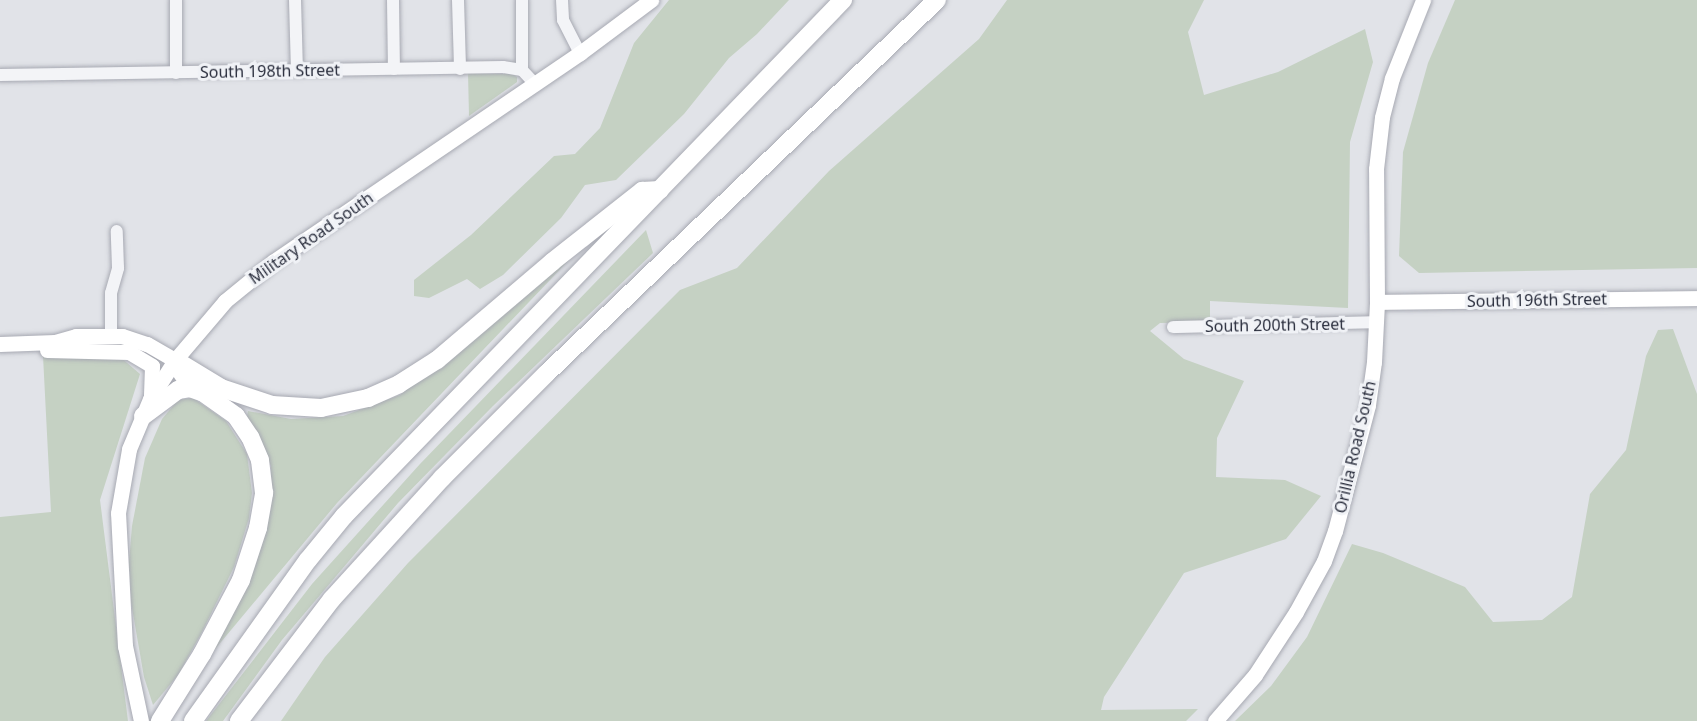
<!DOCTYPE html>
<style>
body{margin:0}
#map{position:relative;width:1697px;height:721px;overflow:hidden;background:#e1e3e8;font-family:"Noto Sans",sans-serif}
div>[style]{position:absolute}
.green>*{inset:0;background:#c5d1c3}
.roads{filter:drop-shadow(0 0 2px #a7a9b2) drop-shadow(0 0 2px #a7a9b2)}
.minor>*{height:12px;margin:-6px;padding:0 6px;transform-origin:6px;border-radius:6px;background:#f3f4f7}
.major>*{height:15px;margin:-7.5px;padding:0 7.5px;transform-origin:7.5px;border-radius:7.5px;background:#fff}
.highway>*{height:18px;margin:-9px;padding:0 9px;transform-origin:9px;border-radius:9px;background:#fff}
span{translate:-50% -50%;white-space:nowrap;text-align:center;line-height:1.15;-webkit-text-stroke:6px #f0f2f6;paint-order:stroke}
.street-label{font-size:16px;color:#2b2f3e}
</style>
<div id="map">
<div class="green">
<div style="clip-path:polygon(669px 0,789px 0,757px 34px,729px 58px,684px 114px,616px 180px,585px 185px,561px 218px,503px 275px,480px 289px,467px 279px,429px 298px,414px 296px,414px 280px,471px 235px,554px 156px,575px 154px,600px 128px,634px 43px)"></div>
<div style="clip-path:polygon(1007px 0,1204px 0,1188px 32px,1204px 95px,1278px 72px,1365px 29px,1373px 62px,1350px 142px,1348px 308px,1210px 301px,1210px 322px,1160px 323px,1150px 331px,1184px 359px,1244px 381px,1217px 438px,1216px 477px,1285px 480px,1321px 496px,1286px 539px,1184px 573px,1104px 697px,1101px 710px,1198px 709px,1186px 721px,281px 721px,325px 657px,408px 563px,680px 290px,737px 268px,829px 171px,979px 39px)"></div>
<div style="clip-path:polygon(1455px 0,1697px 0,1697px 268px,1419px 273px,1399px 256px,1403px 152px,1428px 63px)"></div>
<div style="clip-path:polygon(468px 73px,512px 74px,517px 77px,517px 82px,469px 116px)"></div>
<div style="clip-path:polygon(646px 230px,653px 253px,493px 406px,398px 503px,282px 640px,223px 721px,206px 721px,312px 584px,420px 464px)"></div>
<div style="clip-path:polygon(571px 258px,337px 503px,196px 672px,261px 547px,270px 509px,271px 466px,247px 417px,248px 411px,291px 419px,343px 416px,400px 395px)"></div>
<div style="clip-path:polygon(1673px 329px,1697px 394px,1697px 721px,1235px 721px,1271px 686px,1307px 637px,1352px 544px,1383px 553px,1465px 587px,1493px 622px,1542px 620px,1572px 597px,1590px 494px,1626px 450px,1646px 356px,1658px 330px)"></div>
<div style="clip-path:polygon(43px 356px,119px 356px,140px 374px,100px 500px,128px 721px,0 721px,0 517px,51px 512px)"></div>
<div style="clip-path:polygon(193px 398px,226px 421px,247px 454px,252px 493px,249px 518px,234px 567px,201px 634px,178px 675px,153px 705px,144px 677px,131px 602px,129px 562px,132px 526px,145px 458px,162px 419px,178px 400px)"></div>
</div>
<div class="roads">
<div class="minor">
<div style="left:176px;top:0;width:73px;rotate:90deg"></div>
<div style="left:295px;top:0;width:71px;rotate:88.4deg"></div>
<div style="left:393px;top:0;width:69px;rotate:89.2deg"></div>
<div style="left:458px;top:0;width:69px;rotate:88.3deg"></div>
<div style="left:522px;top:0;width:70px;rotate:90deg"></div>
<div style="left:562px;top:0;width:20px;rotate:87deg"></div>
<div style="left:563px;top:20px;width:37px;rotate:63deg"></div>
<div style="left:0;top:75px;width:503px;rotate:-0.91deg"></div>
<div style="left:503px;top:67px;width:19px;rotate:9deg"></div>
<div style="left:522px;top:70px;width:18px;rotate:47deg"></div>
<div style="left:1173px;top:327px;width:203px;rotate:-1.4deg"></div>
<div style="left:111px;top:335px;width:42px;rotate:-90deg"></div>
<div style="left:111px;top:293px;width:26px;rotate:-74deg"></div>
<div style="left:118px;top:268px;width:37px;rotate:-92deg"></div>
</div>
<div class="major">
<div style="left:1377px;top:302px;width:320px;rotate:-0.7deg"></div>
<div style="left:0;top:344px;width:55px;rotate:-2.1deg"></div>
<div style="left:55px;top:342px;width:22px;rotate:-16deg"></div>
<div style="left:76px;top:336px;width:46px"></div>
<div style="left:122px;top:336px;width:26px;rotate:18deg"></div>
<div style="left:147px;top:344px;width:32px;rotate:30deg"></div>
<div style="left:47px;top:350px;width:82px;rotate:1.4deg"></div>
<div style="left:129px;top:352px;width:27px;rotate:31deg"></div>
<div style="left:152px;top:366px;width:29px;rotate:92deg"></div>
<div style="left:141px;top:721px;width:77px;rotate:-102deg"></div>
<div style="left:125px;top:646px;width:133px;rotate:-93deg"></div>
<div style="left:118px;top:513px;width:65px;rotate:-80.2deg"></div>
<div style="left:129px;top:449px;width:54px;rotate:-67.2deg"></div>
<div style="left:150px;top:399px;width:46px;rotate:-57.3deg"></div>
<div style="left:175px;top:360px;width:77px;rotate:-49.7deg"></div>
<div style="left:225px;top:301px;width:63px;rotate:-39.2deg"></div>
<div style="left:274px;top:261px;width:370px;rotate:-34.2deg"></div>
<div style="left:580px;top:53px;width:89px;rotate:-36.7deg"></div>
<div style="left:1215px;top:721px;width:61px;rotate:-49deg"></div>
<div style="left:1255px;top:675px;width:75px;rotate:-56.9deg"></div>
<div style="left:1296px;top:612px;width:58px;rotate:-61.2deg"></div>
<div style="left:1324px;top:561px;width:32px;rotate:-70deg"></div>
<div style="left:1335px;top:531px;width:130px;rotate:-75.3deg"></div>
<div style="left:1368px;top:405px;width:43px;rotate:-82.1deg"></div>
<div style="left:1374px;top:362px;width:60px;rotate:-87.1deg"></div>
<div style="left:1377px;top:302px;width:133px;rotate:-90.4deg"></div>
<div style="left:1376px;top:169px;width:52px;rotate:-83.4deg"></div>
<div style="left:1382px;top:117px;width:40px;rotate:-75.6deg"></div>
<div style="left:1392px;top:78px;width:84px;rotate:-68.3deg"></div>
</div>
<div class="highway">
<div style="left:175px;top:360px;width:54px;rotate:31.3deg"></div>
<div style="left:221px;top:388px;width:54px;rotate:18.4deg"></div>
<div style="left:272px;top:405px;width:49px;rotate:3.5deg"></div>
<div style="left:321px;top:408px;width:48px;rotate:-12deg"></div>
<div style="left:368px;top:398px;width:34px;rotate:-24deg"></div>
<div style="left:399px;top:384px;width:45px;rotate:-32.3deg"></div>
<div style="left:437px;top:360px;width:151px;rotate:-40.4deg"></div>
<div style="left:552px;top:262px;width:115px;rotate:-38.3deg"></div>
<div style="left:642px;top:191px;width:18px;rotate:-3deg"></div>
<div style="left:143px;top:416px;width:44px;rotate:-36.6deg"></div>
<div style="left:178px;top:390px;width:12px;rotate:-9deg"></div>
<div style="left:190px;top:388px;width:12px;rotate:20deg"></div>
<div style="left:160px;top:721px;width:79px;rotate:-57.9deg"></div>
<div style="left:202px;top:654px;width:84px;rotate:-62.2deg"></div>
<div style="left:241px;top:580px;width:55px;rotate:-71.9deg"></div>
<div style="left:258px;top:528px;width:36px;rotate:-80deg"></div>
<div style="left:264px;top:493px;width:33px;rotate:-97deg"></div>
<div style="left:260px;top:460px;width:25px;rotate:-113deg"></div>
<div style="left:250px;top:437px;width:25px;rotate:-124deg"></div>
<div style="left:236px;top:416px;width:59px;rotate:-144.7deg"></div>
<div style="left:188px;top:382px;width:14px;rotate:-124deg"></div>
<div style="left:193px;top:721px;width:198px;rotate:-54.5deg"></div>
<div style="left:308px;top:560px;width:57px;rotate:-50.7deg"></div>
<div style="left:344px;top:516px;width:718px;rotate:-45.96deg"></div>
<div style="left:239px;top:721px;width:153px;rotate:-52.7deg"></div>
<div style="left:332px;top:599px;width:164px;rotate:-47.7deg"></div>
<div style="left:442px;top:478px;width:147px;rotate:-45deg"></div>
<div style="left:546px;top:374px;width:541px;rotate:-43.73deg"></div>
</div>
</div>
<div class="street-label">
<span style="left:270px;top:71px;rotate:-1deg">South 198th Street</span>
<span style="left:311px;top:238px;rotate:-35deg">Military Road South</span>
<span style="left:1537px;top:300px;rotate:-1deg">South 196th Street</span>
<span style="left:1275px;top:325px;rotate:-1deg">South 200th Street</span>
<span style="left:1355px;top:447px;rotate:-77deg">Orillia Road South</span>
</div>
</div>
